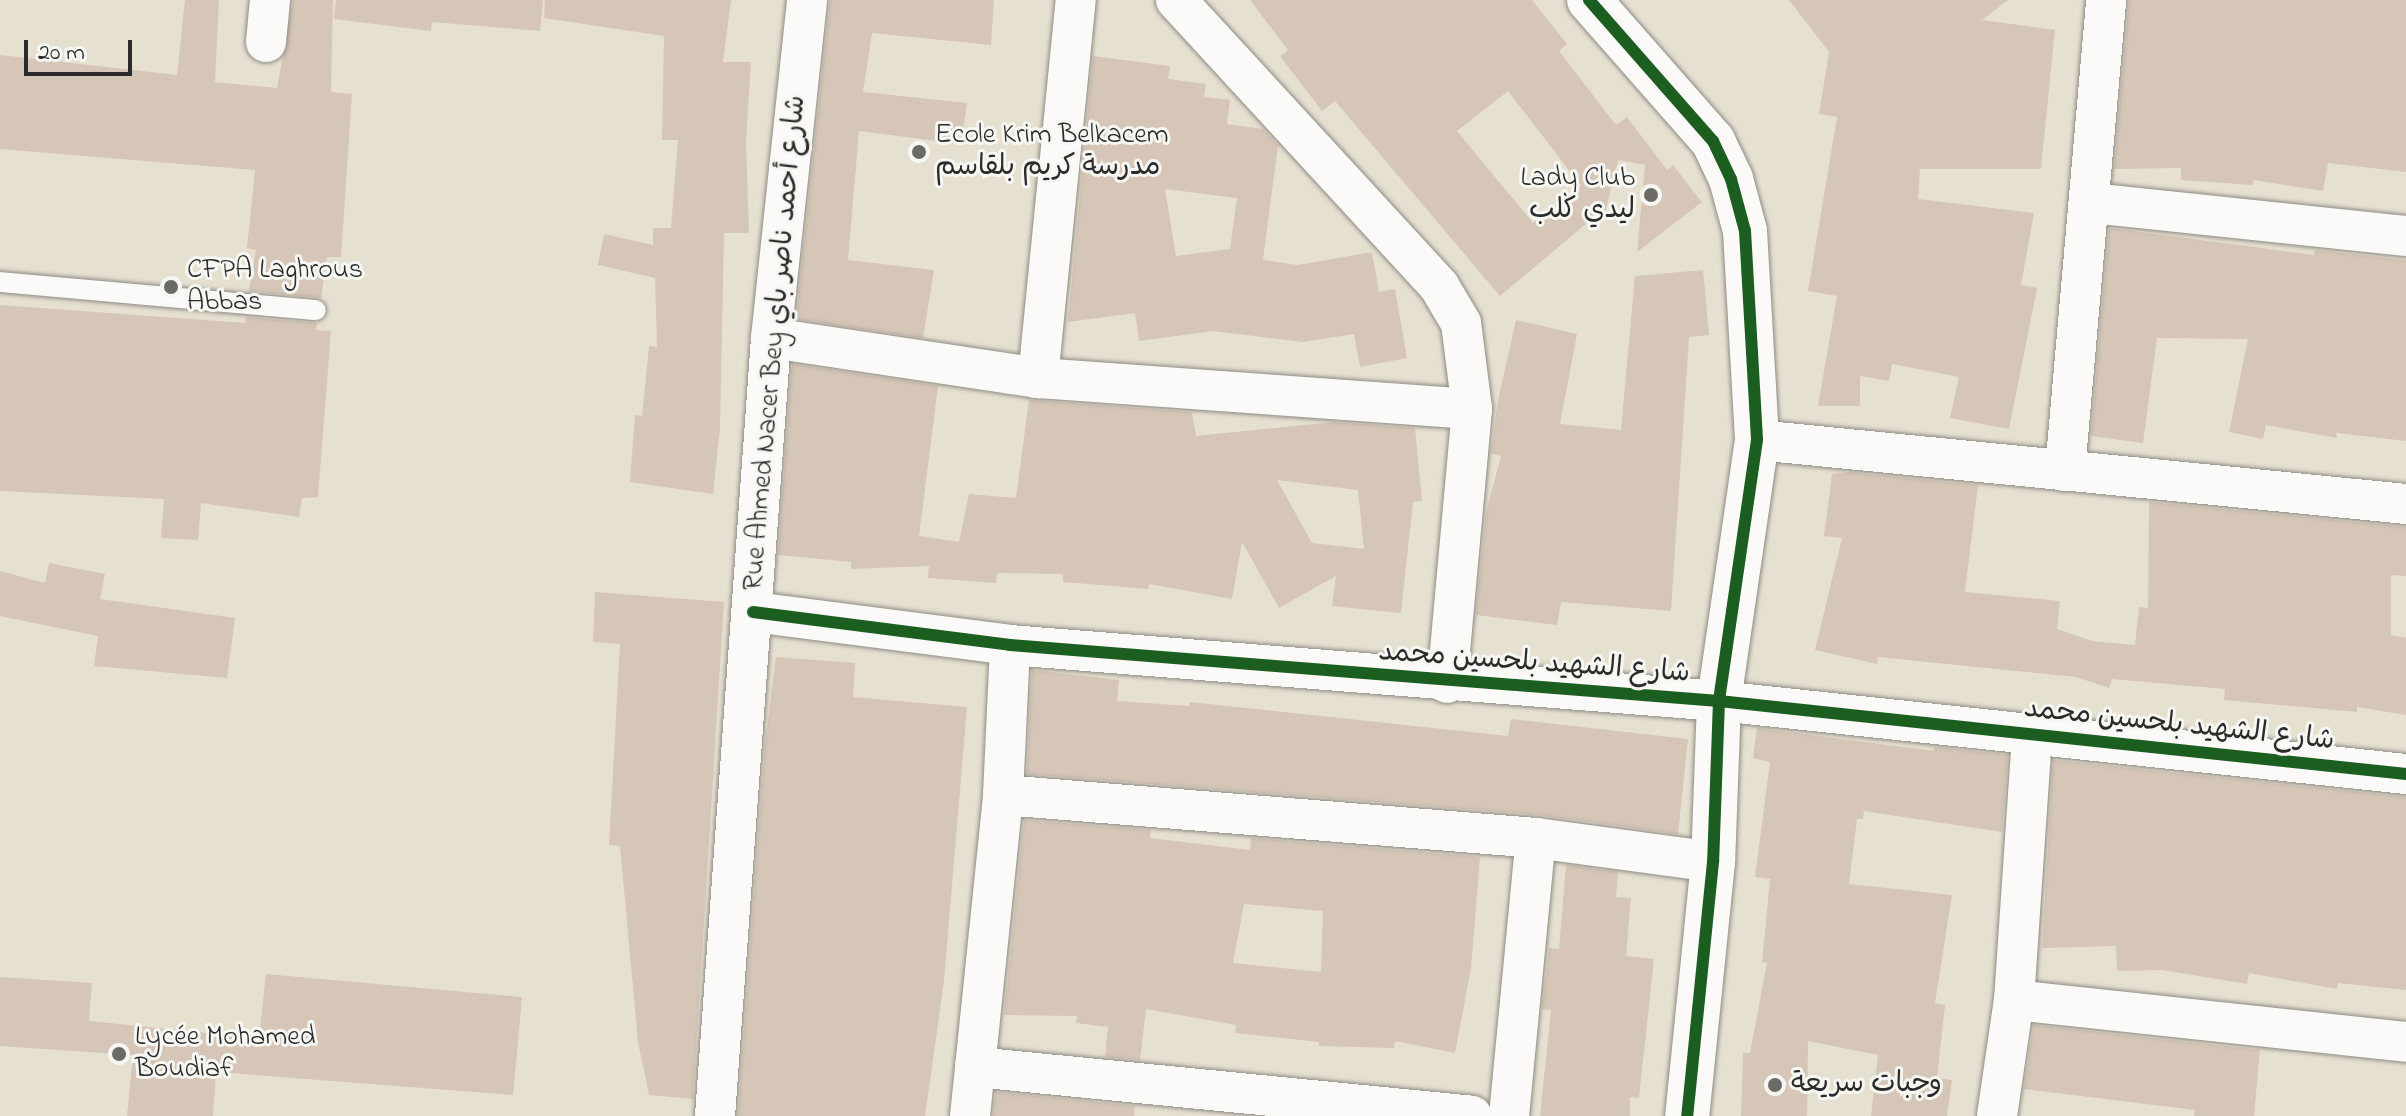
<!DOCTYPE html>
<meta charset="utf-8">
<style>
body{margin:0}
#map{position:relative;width:2406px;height:1116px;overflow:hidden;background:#e6e0d1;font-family:"Indie Flower","Playpen Sans Arabic",sans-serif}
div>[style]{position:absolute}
.building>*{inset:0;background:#d6c6b7}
.roads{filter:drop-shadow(0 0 2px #8e8b84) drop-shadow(0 0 2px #8e8b84)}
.service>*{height:20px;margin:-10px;padding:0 10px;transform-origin:10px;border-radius:10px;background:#fbfaf8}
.minor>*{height:40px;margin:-20px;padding:0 20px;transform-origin:20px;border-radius:20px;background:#fbfaf8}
.tertiary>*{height:44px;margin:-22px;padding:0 22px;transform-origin:22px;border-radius:22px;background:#fbfaf8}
.cycleway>*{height:12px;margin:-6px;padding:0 6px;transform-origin:6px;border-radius:6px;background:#1b5e20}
.dots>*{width:22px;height:22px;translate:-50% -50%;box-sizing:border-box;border:4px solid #f6f6f2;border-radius:50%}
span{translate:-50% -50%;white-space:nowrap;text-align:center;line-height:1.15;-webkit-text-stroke:6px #f6f6f2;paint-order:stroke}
.poi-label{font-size:28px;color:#2b2b2b}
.left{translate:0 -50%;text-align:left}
.right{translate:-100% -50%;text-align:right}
.street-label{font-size:28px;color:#2b2b2b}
.scale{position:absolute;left:24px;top:40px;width:108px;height:36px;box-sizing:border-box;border:4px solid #2b2b2b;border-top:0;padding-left:10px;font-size:24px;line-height:28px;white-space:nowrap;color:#2b2b2b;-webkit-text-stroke:6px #f6f6f2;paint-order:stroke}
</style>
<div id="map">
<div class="building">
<div style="clip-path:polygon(185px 0,219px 0,215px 82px,277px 88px,293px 0,333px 0,331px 92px,352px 94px,341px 257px,327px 257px,321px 298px,249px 291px,256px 250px,247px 248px,255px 170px,0 149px,0 55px,177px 75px)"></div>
<div style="clip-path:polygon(336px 0,543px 0,540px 31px,432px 22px,431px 31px,334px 19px)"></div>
<div style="clip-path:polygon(545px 0,731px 0,723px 62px,751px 62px,746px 141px,749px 233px,724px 233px,720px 428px,713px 494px,630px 482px,635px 415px,642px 416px,649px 346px,657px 347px,655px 278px,598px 265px,604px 234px,653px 245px,653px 228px,671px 228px,678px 140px,662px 140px,664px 36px,544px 18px)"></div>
<div style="clip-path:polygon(830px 0,994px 0,991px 45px,872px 33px,863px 92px,967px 103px,961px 144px,859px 131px,848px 260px,934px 270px,923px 338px,796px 319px)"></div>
<div style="clip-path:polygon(evenodd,1250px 0,1532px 0,1567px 44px,1559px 51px,1616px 125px,1627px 117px,1667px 170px,1673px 165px,1702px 202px,1637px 252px,1645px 165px,1618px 160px,1604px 217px,1600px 212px,1500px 296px,1335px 101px,1322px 111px,1280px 56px,1288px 50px,1250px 0,1508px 91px,1581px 186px,1533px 223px,1457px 131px,1508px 91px)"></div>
<div style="clip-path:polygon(1789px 0,2008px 0,1982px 20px,2055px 30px,2041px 169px,1920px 169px,1918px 199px,2034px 213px,2021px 285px,2037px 288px,2009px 429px,1950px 418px,1959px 377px,1892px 364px,1889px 381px,1860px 376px,1860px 406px,1818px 406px,1837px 296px,1808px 291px,1837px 117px,1819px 114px,1829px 52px)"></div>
<div style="clip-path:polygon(2129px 0,2406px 0,2406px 172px,2328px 163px,2323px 191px,2253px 180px,2253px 185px,2181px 180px,2181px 168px,2114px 169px)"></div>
<div style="clip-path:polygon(evenodd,1093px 56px,1170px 66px,1168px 79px,1206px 84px,1204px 97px,1230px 100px,1227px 124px,1263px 129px,1278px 145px,1263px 260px,1298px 265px,1372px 252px,1379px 292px,1395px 289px,1407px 358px,1360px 367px,1354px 334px,1303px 342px,1213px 331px,1139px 341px,1135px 313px,1068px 322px,1093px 56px,1165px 189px,1237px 198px,1230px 249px,1176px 256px,1165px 189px)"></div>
<div style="clip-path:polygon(2109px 228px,2314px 255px,2315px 250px,2406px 260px,2406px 441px,2336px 433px,2337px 438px,2266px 425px,2263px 439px,2229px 432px,2248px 339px,2157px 338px,2143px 443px,2091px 436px)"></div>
<div style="clip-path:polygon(1703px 270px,1709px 335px,1689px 337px,1671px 611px,1561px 602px,1557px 625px,1476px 615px,1486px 513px,1501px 456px,1491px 454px,1498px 400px,1516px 320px,1577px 334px,1560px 424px,1621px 430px,1635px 276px)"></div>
<div style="clip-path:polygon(0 305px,245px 323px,246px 317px,317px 323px,316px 330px,331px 331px,318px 497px,302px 498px,299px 517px,201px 503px,198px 540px,161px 538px,164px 499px,0 491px)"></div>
<div style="clip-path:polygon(evenodd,792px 364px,938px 386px,919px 536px,959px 542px,969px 494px,1016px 498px,1029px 400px,1192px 412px,1196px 436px,1335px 422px,1415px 428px,1422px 501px,1413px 502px,1401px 613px,1332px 606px,1336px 576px,1279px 608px,1242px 542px,1232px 599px,1149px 584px,1148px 589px,1063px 582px,1063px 574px,997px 573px,996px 583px,928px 578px,929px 566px,851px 569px,851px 562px,778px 555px,792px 364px,1277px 480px,1358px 490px,1364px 549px,1312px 543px,1277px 480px)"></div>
<div style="clip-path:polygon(1849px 472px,1978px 485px,1965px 592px,2060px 601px,2057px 629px,2092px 641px,2135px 645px,2139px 607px,2148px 608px,2149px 502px,2406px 527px,2406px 576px,2391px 575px,2391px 635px,2406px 638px,2406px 715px,2357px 707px,2357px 712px,2224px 700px,2225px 689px,2112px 679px,2109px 688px,2076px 677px,1878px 657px,1877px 664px,1815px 650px,1842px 538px,1824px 536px,1832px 474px)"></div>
<div style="clip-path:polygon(49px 563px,105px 574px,100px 599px,235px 618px,227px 678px,94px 666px,98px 636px,0 616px,0 571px,45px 583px)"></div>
<div style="clip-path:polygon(595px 592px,724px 602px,693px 1099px,649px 1095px,638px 1042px,620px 846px,609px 845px,620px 644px,593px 642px)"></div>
<div style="clip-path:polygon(776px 657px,855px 663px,853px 697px,967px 707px,944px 981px,925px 1116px,738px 1116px,765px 744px)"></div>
<div style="clip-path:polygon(1032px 670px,1119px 680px,1117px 701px,1189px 706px,1190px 702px,1508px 736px,1511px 719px,1688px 739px,1678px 834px,1538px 815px,1027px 774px)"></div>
<div style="clip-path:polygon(1757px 728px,1934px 751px,1934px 747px,2008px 755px,2002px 832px,1864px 811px,1863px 819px,1857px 819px,1849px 884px,1952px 895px,1935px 1003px,1945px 1005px,1937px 1078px,1952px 1080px,1947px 1116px,1871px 1116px,1878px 1055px,1808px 1041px,1807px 1116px,1741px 1116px,1743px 1053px,1750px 1053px,1767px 963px,1762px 962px,1770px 879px,1755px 877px,1770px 762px,1753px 758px)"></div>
<div style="clip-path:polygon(2053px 760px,2406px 797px,2406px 990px,2338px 983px,2337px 989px,2249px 973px,2247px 984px,2162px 970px,2117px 971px,2116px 946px,2042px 948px)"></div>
<div style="clip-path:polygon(evenodd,1024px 820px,1151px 830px,1150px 838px,1250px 850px,1251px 838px,1480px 857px,1471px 968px,1455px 1053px,1395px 1041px,1394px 1048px,1319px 1046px,1319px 1042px,1235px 1033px,1236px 1025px,1146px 1009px,1140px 1060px,1105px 1057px,1108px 1027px,1076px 1023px,1077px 1016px,1004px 1015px,1024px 820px,1244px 904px,1323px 911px,1321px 972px,1233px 963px,1244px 904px)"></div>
<div style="clip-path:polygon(1566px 865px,1618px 872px,1616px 897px,1631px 898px,1626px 956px,1654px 959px,1639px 1098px,1630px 1097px,1630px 1116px,1540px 1116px,1551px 1010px,1542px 1009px,1546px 976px,1549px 948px,1559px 949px)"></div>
<div style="clip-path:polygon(266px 974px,522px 997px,513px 1095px,216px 1072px,213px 1116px,127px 1116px,133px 1055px,0 1046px,0 977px,92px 983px,89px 1021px,259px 1038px)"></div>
<div style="clip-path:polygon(2034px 1025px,2260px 1050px,2254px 1116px,2194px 1116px,2195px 1110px,2024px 1089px)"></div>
<div style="clip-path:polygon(996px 1092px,1135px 1106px,1134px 1116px,993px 1116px)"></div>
</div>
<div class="roads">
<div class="service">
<div style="left:0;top:282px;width:317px;rotate:5.1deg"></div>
</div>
<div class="minor">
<div style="left:1176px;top:0;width:389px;rotate:47.4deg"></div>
<div style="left:1439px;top:286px;width:43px;rotate:59.3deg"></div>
<div style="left:1461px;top:323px;width:87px;rotate:82.7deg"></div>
<div style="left:1472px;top:409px;width:275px;rotate:95.2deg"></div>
<div style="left:266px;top:42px;width:42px;rotate:-84.6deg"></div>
<div style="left:2091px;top:203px;width:317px;rotate:6deg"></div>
<div style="left:771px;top:338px;width:270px;rotate:8.5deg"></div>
<div style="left:1038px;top:378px;width:435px;rotate:4.1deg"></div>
<div style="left:1038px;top:378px;width:380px;rotate:-84.3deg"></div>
<div style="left:1757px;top:440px;width:652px;rotate:5.63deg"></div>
<div style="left:2065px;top:471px;width:473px;rotate:-85deg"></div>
<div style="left:753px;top:612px;width:259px;rotate:7.3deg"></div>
<div style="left:1010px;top:645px;width:711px;rotate:4.52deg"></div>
<div style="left:1719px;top:701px;width:691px;rotate:6.07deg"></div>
<div style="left:1003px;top:795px;width:535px;rotate:4.61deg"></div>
<div style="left:1536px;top:838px;width:179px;rotate:7.7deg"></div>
<div style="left:2014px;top:1000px;width:394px;rotate:6.1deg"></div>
<div style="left:975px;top:1067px;width:499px;rotate:5.6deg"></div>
<div style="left:715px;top:1116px;width:780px;rotate:-85.88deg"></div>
<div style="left:771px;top:338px;width:340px;rotate:-83.9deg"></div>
<div style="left:970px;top:1116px;width:323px;rotate:-84.1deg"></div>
<div style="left:1003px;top:795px;width:150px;rotate:-87.3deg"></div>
<div style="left:1509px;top:1116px;width:279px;rotate:-84.5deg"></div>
<div style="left:1997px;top:1116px;width:117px;rotate:-81.7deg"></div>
<div style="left:2014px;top:1000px;width:266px;rotate:-86.1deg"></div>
</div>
<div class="tertiary">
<div style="left:1589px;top:0;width:188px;rotate:48.7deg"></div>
<div style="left:1713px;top:141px;width:42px;rotate:64.7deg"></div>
<div style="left:1731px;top:179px;width:54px;rotate:74.9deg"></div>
<div style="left:1745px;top:231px;width:209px;rotate:86.7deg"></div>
<div style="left:1757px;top:440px;width:264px;rotate:98.3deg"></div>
<div style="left:1719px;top:701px;width:161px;rotate:92.1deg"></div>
<div style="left:1713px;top:862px;width:255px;rotate:95.8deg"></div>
</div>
</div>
<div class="cycleway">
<div style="left:1589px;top:0;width:188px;rotate:48.7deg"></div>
<div style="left:1713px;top:141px;width:42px;rotate:64.7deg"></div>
<div style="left:1731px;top:179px;width:54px;rotate:74.9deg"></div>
<div style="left:1745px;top:231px;width:209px;rotate:86.7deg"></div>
<div style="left:1757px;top:440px;width:264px;rotate:98.3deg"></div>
<div style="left:1719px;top:701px;width:161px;rotate:92.1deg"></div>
<div style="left:1713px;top:862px;width:255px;rotate:95.8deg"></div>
<div style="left:753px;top:612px;width:259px;rotate:7.3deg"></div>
<div style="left:1010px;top:645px;width:711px;rotate:4.52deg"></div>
<div style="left:1719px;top:701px;width:691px;rotate:6.07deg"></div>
</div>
<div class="dots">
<div style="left:919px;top:152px;background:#6c6a65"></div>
<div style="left:1651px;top:195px;background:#6c6a65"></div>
<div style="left:171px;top:287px;background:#6c6a65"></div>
<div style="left:119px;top:1054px;background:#6c6a65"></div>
<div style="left:1775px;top:1085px;background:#6c6a65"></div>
</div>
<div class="poi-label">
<span class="left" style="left:935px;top:152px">Ecole Krim Belkacem<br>مدرسة كريم بلقاسم</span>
<span class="right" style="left:1635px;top:195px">Lady Club<br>ليدي كلب</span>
<span class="left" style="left:187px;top:287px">CFPA Laghrous<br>Abbas</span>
<span class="left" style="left:135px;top:1054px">Lycée Mohamed<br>Boudiaf</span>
<span class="left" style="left:1791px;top:1085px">وجبات سريعة</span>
</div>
<div class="street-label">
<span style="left:776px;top:343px;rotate:-85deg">Rue Ahmed Nacer Bey شارع أحمد ناصر باي</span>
<span style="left:1534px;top:664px;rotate:4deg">شارع الشهيد بلحسين محمد</span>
<span style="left:2179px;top:726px;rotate:6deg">شارع الشهيد بلحسين محمد</span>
</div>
<div class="scale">20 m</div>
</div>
